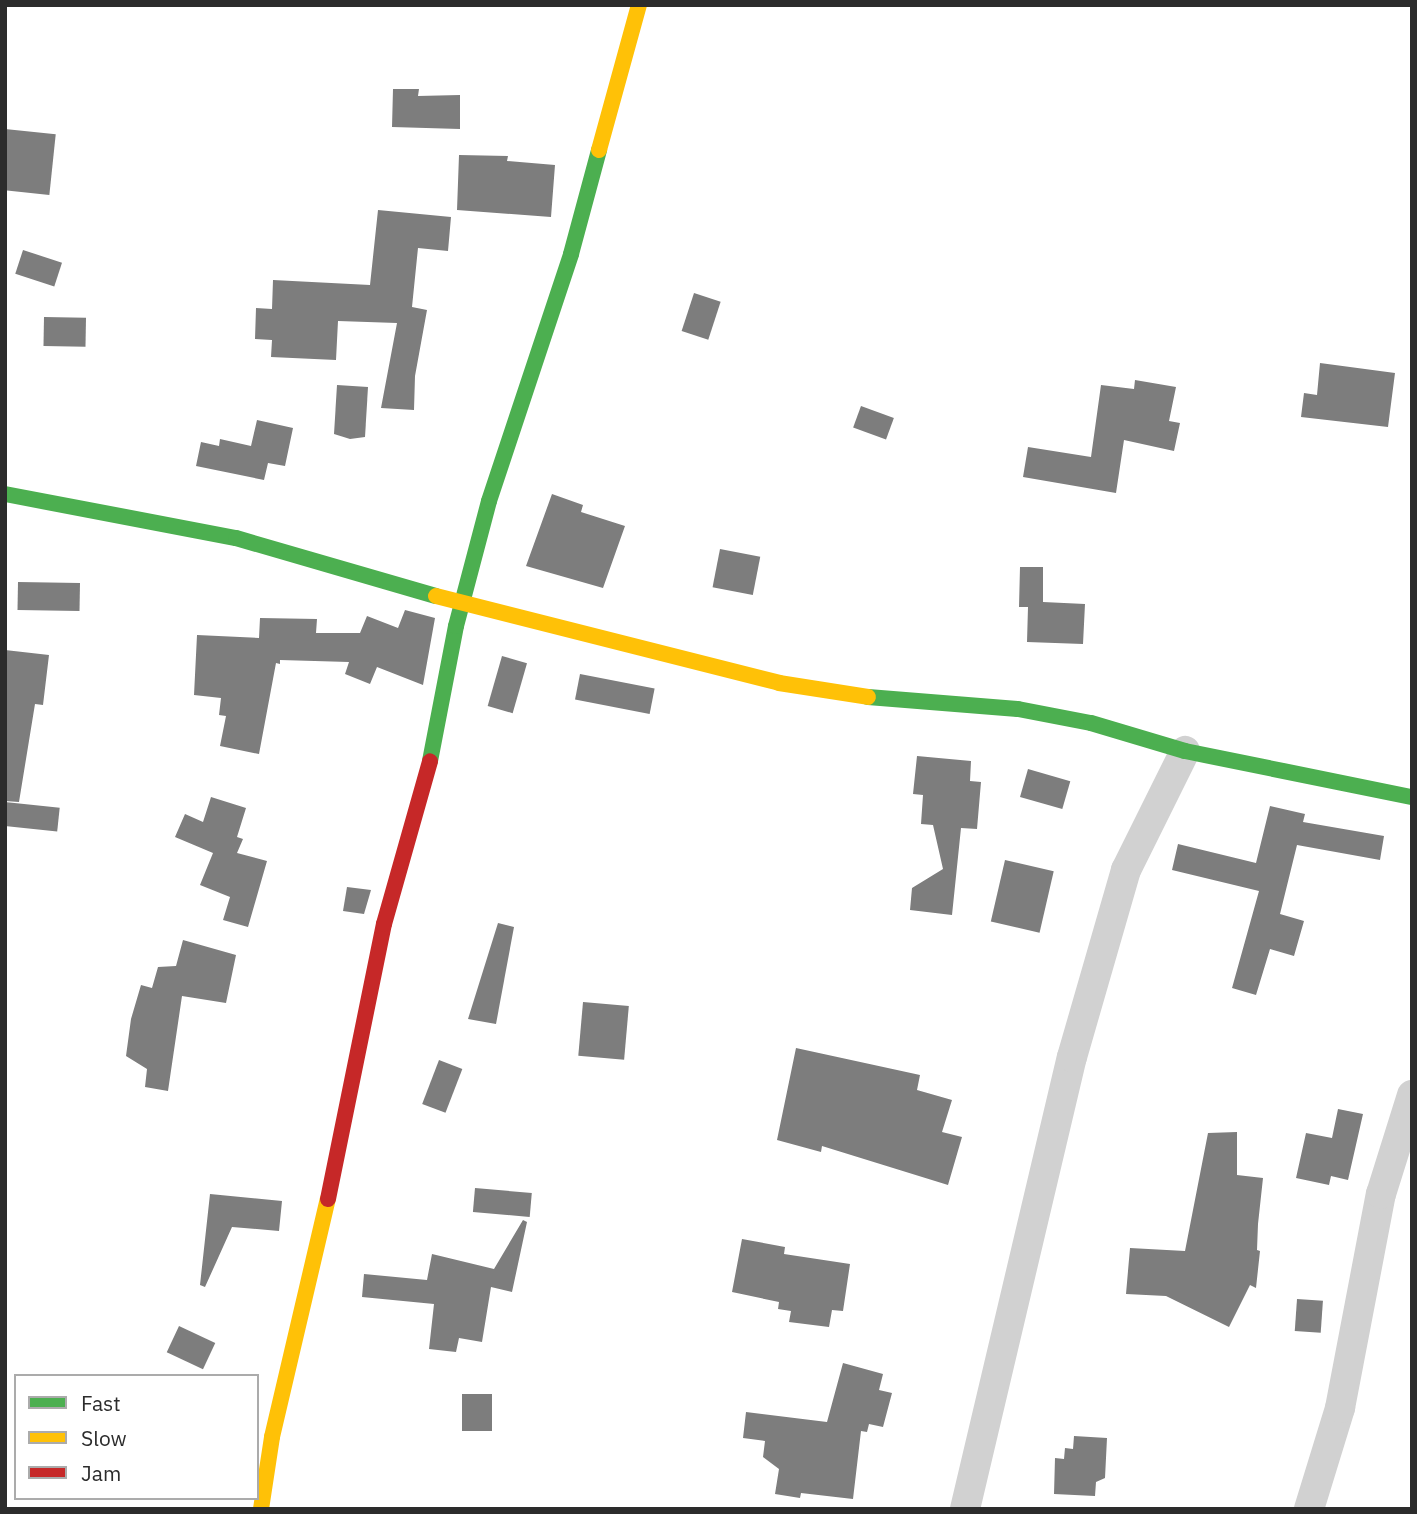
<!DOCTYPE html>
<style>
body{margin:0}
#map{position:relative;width:1417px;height:1514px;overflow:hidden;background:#fff;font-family:"IBM Plex Sans",sans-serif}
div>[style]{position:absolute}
.building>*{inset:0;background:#7d7d7d;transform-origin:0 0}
.street>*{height:30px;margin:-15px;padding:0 15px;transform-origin:15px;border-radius:15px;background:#d1d1d1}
.fast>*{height:16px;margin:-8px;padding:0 8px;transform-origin:8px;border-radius:8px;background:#4caf50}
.slow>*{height:16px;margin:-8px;padding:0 8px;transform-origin:8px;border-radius:8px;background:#ffc107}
.jam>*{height:16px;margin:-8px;padding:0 8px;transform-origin:8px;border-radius:8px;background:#c62828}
span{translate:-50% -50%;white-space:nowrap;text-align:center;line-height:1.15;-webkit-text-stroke:7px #fff;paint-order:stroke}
.frame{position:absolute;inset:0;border:7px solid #2c2c2c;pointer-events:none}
.legend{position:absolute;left:14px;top:1374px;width:245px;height:126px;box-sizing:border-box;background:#fff;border:2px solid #ababab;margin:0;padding:9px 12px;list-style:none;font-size:21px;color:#2c2c2c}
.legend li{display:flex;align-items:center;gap:14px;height:35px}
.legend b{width:35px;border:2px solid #ababab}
</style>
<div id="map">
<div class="building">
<div style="clip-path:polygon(393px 89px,419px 89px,418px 96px,460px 95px,460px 129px,392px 127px)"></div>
<div style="left:5px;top:129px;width:51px;height:61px;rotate:6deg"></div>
<div style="clip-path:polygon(459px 155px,508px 156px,507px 161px,555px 165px,551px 217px,457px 210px)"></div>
<div style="clip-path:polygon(378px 210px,451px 217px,448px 251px,418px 248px,412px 307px,427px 310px,415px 376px,414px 410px,381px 408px,397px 323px,338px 321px,336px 360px,271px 357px,272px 340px,255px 339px,256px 308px,272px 309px,273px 280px,370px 285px)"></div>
<div style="left:23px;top:250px;width:41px;height:25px;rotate:18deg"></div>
<div style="left:694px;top:293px;width:28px;height:40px;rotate:18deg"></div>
<div style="left:44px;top:317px;width:42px;height:29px;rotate:1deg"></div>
<div style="clip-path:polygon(1320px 363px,1395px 373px,1388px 427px,1301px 417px,1304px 393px,1317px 395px)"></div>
<div style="clip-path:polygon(1135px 380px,1176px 387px,1169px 421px,1180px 423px,1174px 451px,1124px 440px,1116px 493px,1023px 477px,1028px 447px,1091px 457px,1101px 385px,1134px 389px)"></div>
<div style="clip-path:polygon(337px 385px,368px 387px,365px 437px,350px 439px,334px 434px)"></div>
<div style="left:861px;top:406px;width:35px;height:23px;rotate:20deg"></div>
<div style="clip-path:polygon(257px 420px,293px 428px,285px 466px,268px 463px,264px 480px,196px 466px,201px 442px,219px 446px,220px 439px,251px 446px)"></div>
<div style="clip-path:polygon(552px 494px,583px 505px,581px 512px,625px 526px,603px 588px,526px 566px)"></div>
<div style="left:720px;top:549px;width:41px;height:39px;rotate:11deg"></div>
<div style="clip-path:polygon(1020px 567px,1043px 567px,1043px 602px,1085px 604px,1083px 644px,1027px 642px,1028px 607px,1019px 607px)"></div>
<div style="left:18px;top:582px;width:62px;height:28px;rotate:1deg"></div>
<div style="clip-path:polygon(405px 610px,435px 618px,423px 685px,377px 667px,370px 684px,345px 674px,349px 662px,280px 660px,280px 664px,276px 663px,259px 754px,220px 746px,226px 716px,219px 715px,221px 698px,194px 695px,197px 635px,259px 638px,260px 618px,317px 619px,316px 633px,360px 633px,367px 616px,398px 628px)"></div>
<div style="clip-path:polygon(5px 650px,49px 655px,43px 705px,35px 704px,19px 802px,5px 801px)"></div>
<div style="left:502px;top:656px;width:26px;height:52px;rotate:16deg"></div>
<div style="left:580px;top:674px;width:76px;height:26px;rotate:11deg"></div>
<div style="clip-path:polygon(917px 756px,971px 761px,970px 781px,981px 782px,977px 829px,961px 828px,952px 915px,910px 910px,912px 888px,943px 869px,933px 825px,921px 824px,923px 795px,913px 794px)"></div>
<div style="left:1028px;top:769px;width:44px;height:29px;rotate:16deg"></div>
<div style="clip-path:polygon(211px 797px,246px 808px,237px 837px,243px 839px,237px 853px,267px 861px,248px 927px,223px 920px,230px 897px,200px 885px,213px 853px,175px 837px,185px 814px,203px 822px)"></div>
<div style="left:5px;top:802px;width:55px;height:24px;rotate:6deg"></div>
<div style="clip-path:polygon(1270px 806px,1305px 814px,1303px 822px,1384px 836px,1380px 860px,1297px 845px,1280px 914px,1304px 921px,1294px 956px,1270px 949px,1256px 995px,1232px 988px,1259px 891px,1172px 870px,1178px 844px,1256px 863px)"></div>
<div style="left:1005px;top:860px;width:50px;height:63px;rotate:13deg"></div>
<div style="clip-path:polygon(347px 887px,371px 890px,364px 914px,343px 911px)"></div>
<div style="clip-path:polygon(498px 923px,514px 927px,496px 1024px,468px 1019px)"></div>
<div style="clip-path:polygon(183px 940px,236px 955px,226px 1003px,182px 996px,168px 1091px,145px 1087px,147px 1069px,126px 1056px,131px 1019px,141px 985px,152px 988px,158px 967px,176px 966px)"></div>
<div style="left:583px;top:1002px;width:46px;height:54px;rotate:5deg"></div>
<div style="clip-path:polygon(796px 1048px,920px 1075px,917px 1090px,952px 1100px,942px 1132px,962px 1137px,948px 1185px,822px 1146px,821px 1152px,777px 1140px)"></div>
<div style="left:439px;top:1060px;width:25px;height:47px;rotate:21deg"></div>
<div style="clip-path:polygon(1338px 1109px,1363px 1114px,1348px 1180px,1331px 1176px,1329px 1185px,1296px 1178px,1306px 1133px,1332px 1138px)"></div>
<div style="clip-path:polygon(1237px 1132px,1237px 1175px,1263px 1178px,1258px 1224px,1257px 1250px,1260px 1251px,1256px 1288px,1250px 1285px,1229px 1327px,1166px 1296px,1126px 1294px,1130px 1248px,1185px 1251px,1208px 1133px)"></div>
<div style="left:475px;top:1188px;width:57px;height:24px;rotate:5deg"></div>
<div style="clip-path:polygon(210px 1194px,282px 1201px,279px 1231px,232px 1227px,205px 1287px,200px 1285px)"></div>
<div style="clip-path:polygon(523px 1220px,527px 1222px,512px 1292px,491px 1287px,482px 1342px,459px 1338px,456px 1352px,429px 1349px,434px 1304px,362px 1297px,364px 1274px,427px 1280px,432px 1254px,494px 1269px)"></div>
<div style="clip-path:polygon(742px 1239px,785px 1247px,784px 1254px,850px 1264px,843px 1311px,832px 1310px,829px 1327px,789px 1322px,791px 1311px,778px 1309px,779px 1302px,732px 1292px)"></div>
<div style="left:1297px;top:1299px;width:26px;height:32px;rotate:4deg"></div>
<div style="left:179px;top:1326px;width:40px;height:29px;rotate:25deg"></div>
<div style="clip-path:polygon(843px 1363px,883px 1374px,879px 1390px,892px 1393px,883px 1427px,869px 1424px,867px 1432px,861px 1431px,853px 1499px,801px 1493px,800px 1498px,775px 1494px,779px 1469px,763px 1457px,765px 1441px,743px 1438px,746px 1412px,827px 1422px)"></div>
<div style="left:462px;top:1394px;width:30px;height:37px"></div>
<div style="clip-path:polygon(1074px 1436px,1107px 1438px,1105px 1478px,1096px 1482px,1095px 1496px,1054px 1494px,1055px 1458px,1064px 1459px,1065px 1448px,1073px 1449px)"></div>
</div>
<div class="street">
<div style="left:965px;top:1509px;width:464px;rotate:-76.7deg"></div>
<div style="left:1072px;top:1057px;width:195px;rotate:-73.9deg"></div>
<div style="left:1126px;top:870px;width:133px;rotate:-63.6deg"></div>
<div style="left:1309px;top:1509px;width:106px;rotate:-72.9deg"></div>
<div style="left:1340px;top:1408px;width:218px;rotate:-79.2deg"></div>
<div style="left:1381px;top:1194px;width:104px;rotate:-72.6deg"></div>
</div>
<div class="fast">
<div style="left:5px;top:494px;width:235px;rotate:10.8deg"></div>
<div style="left:236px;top:538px;width:208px;rotate:16.2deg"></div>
<div style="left:868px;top:697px;width:150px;rotate:4.6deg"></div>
<div style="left:1018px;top:709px;width:74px;rotate:10.9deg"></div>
<div style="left:1091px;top:723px;width:98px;rotate:16.6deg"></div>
<div style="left:1185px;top:751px;width:232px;rotate:11.5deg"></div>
<div style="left:430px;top:761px;width:137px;rotate:-79.1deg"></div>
<div style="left:456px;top:626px;width:129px;rotate:-75.2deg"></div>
<div style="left:489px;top:501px;width:260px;rotate:-71.6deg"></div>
<div style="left:571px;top:254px;width:108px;rotate:-74.9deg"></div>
</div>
<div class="slow">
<div style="left:599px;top:150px;width:150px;rotate:-74.6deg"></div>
<div style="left:436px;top:596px;width:354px;rotate:14.2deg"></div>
<div style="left:779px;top:683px;width:90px;rotate:8.9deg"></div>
<div style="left:261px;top:1509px;width:73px;rotate:-81.3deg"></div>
<div style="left:272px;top:1437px;width:244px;rotate:-76.8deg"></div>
</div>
<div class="jam">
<div style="left:328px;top:1199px;width:281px;rotate:-78.5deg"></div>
<div style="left:384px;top:924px;width:169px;rotate:-74.2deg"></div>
</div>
<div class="frame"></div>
<ul class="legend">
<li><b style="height:9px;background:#4caf50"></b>Fast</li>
<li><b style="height:9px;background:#ffc107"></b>Slow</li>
<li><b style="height:9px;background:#c62828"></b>Jam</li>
</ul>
</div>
